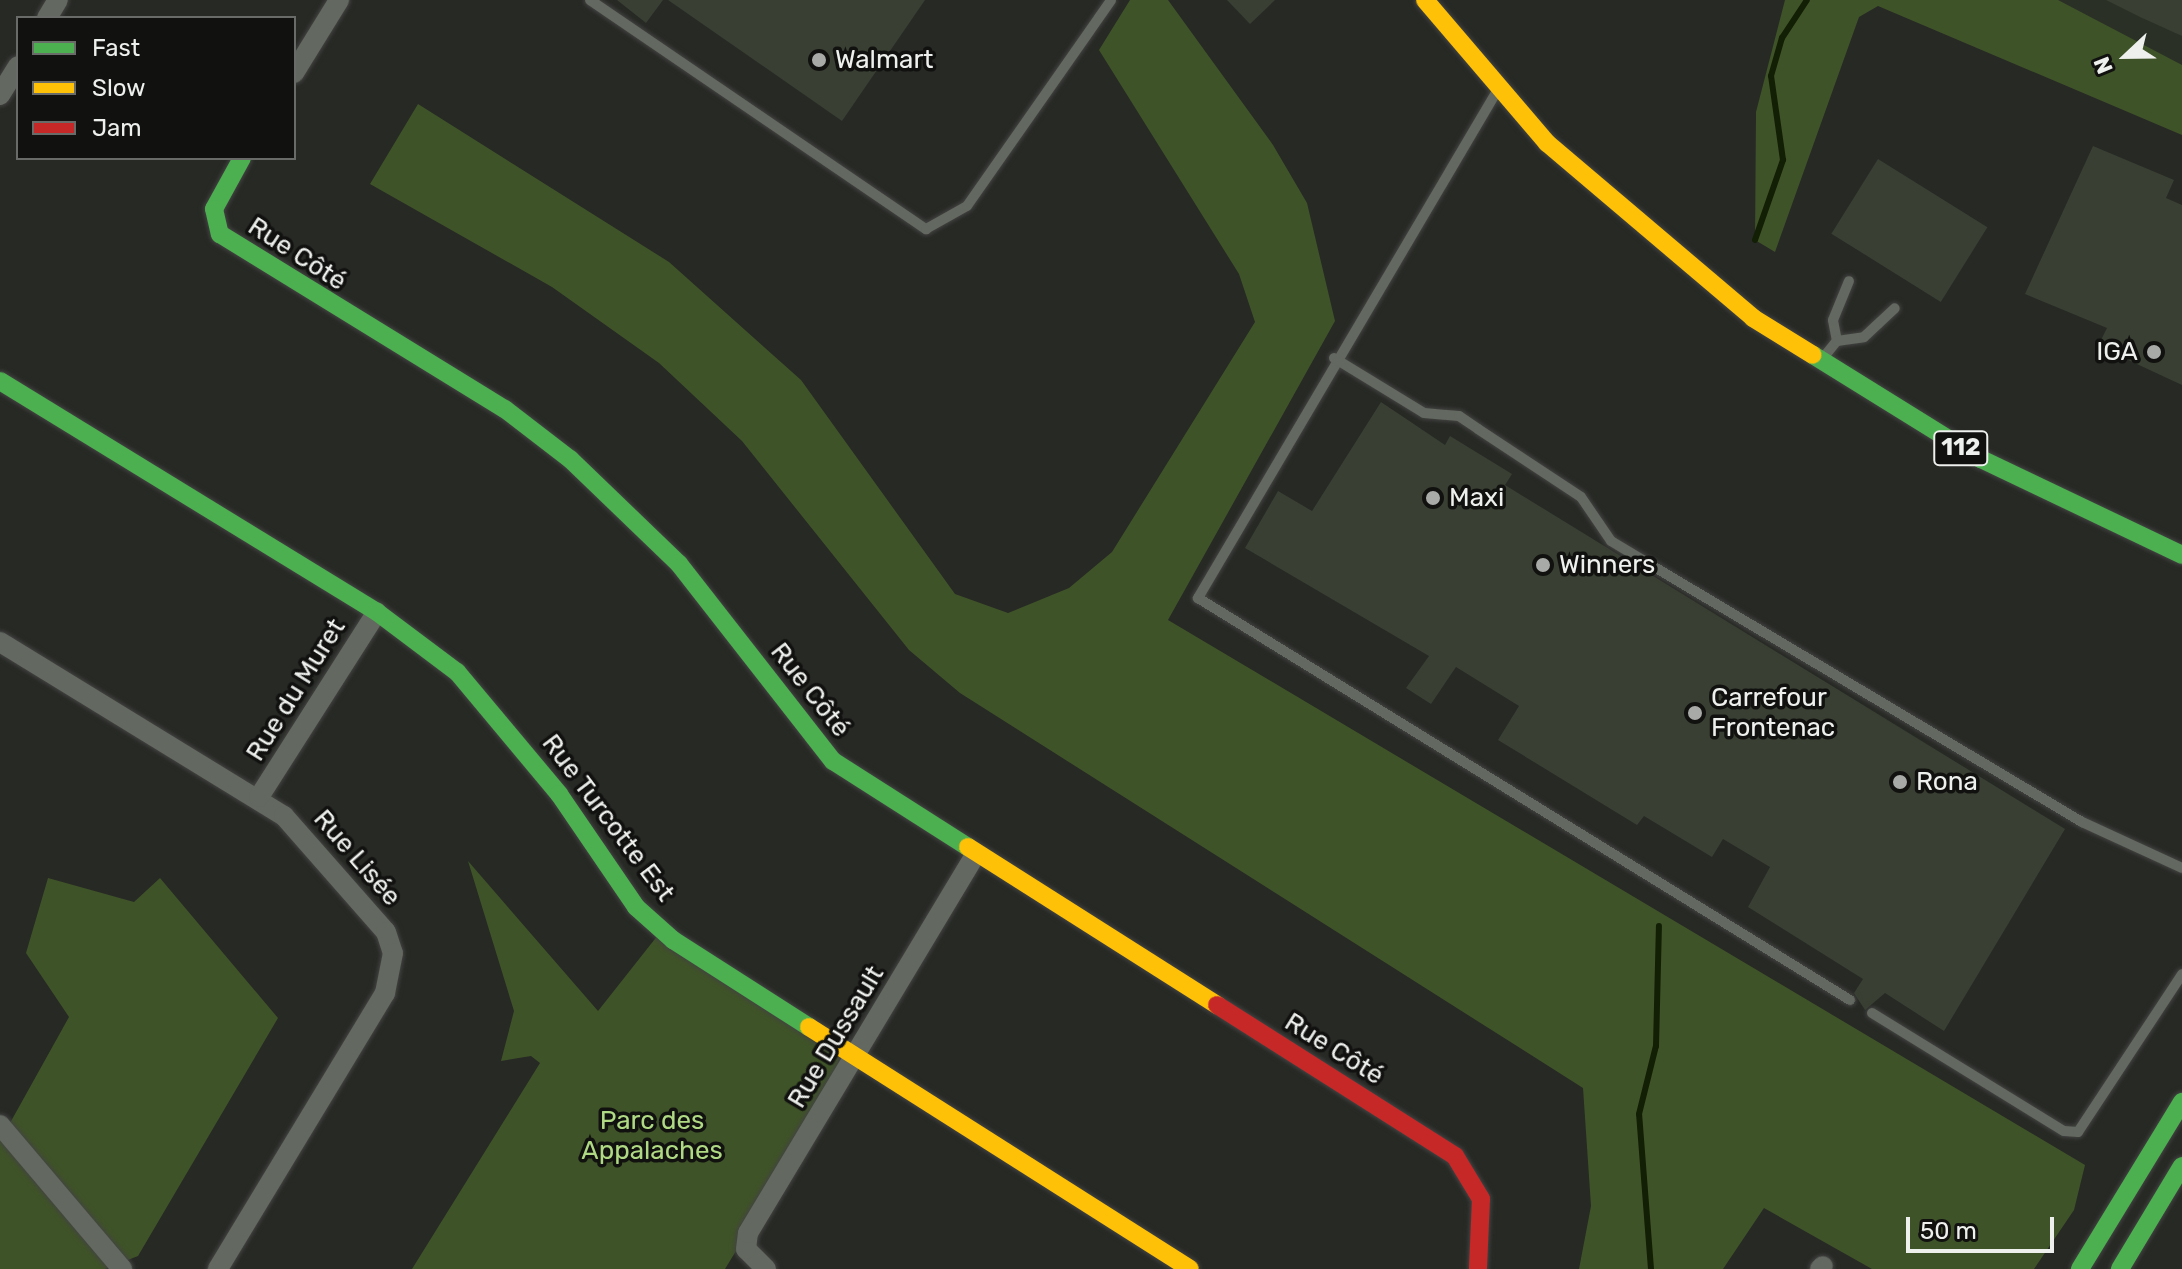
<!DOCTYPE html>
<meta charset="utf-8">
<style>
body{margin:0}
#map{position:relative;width:2182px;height:1269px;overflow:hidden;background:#272925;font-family:Rubik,sans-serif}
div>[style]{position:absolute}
.built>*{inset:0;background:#2a3026}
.green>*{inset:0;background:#3f5328}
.stream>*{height:6px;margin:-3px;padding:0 3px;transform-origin:3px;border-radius:3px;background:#121f04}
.building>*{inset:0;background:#393f32;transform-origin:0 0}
.roads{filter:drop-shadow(0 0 2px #434442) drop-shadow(0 0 2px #434442)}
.lane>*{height:10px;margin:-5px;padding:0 5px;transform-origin:5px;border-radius:5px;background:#636860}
.street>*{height:20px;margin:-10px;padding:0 10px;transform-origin:10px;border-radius:10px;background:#636860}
.fast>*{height:18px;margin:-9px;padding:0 9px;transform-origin:9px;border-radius:9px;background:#4caf50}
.slow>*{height:18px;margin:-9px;padding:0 9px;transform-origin:9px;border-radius:9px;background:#ffc107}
.jam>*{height:18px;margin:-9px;padding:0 9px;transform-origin:9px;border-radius:9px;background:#c62828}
.dots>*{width:22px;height:22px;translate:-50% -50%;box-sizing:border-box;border:4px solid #111210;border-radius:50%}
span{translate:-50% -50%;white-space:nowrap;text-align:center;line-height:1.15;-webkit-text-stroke:7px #111210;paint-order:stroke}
.shield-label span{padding:2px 6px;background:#111210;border:2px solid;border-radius:6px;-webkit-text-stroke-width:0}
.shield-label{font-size:24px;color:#eef0ed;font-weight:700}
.poi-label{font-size:26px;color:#eef0ed}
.left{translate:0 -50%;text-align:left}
.right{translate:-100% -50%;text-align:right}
.street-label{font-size:26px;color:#eef0ed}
.park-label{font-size:26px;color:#afd983}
.legend{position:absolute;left:16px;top:16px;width:280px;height:144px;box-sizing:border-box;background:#111210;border:2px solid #696b68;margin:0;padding:10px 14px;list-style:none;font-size:24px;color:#eef0ed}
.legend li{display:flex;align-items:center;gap:16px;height:40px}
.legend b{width:40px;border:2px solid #696b68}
.north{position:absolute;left:2086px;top:16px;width:80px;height:80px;-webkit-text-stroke:6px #111210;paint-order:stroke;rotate:248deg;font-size:22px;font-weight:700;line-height:32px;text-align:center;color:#eef0ed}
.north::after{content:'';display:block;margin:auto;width:28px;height:36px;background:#eef0ed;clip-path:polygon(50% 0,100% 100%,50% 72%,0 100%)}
.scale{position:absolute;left:1906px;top:1217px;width:148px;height:36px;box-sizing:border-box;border:4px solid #eef0ed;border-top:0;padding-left:10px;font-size:24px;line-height:28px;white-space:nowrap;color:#eef0ed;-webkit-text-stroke:6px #111210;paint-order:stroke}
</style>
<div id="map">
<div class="built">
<div style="clip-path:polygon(1956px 0,2182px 0,2182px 110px)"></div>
</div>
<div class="green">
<div style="clip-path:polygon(1130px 0,1168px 0,1273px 145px,1307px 203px,1335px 321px,1168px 620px,2085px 1165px,2074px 1210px,2034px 1269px,1872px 1269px,1764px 1208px,1723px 1269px,1579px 1269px,1591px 1206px,1583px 1088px,960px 693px,909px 650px,742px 441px,659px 363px,552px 287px,370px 184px,418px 104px,669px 262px,801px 380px,955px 594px,1008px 613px,1069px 588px,1112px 552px,1255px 322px,1239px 274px,1099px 50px)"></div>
<div style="clip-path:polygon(1785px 0,2058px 0,2182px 65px,2182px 135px,1878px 6px,1859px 17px,1775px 252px,1755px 240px,1756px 112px)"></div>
<div style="clip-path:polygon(468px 861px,598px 1011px,662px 930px,856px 1054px,725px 1269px,412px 1269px,540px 1063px,531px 1056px,501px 1061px,514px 1011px)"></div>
<div style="clip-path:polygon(48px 878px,134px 902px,160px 878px,278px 1018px,138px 1256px,105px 1269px,0 1269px,0 1141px,69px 1017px,26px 953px)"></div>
</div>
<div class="stream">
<div style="left:1755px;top:240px;width:85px;rotate:-70.7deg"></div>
<div style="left:1783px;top:160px;width:85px;rotate:-98.1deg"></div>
<div style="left:1771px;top:76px;width:40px;rotate:-74deg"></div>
<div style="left:1782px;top:38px;width:45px;rotate:-56.7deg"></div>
<div style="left:1651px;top:1269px;width:155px;rotate:-94.4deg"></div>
<div style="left:1639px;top:1114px;width:70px;rotate:-76deg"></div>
<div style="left:1656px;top:1046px;width:120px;rotate:-88.6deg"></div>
</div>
<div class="building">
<div style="clip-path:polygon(617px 0,663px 0,646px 23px)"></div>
<div style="clip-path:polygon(668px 0,925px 0,842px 121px)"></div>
<div style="clip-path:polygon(1227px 0,1275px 0,1250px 24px)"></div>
<div style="clip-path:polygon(2106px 0,2182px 0,2182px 36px,2140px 17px)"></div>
<div style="clip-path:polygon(2093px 146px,2174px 180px,2166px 198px,2182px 205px,2182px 385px,2098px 346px,2107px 328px,2025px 294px)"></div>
<div style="left:1878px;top:159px;width:129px;height:88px;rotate:32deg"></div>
<div style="clip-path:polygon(1381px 402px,1445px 445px,1450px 436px,1512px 474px,1505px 485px,2065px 829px,1944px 1031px,1885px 993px,1865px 1010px,1854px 993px,1863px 979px,1748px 907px,1770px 867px,1723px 839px,1712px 857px,1644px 816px,1637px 825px,1498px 740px,1519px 706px,1456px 667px,1431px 704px,1406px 688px,1429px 656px,1245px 548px,1278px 491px,1312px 511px)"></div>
</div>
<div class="roads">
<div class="lane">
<div style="left:590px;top:0;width:407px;rotate:34.3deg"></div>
<div style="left:926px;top:229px;width:47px;rotate:-29.3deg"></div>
<div style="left:967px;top:206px;width:251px;rotate:-55deg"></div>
<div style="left:1497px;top:91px;width:589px;rotate:120.53deg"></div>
<div style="left:1198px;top:598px;width:766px;rotate:31.66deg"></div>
<div style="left:1837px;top:341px;width:21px;rotate:-101deg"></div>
<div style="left:1833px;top:320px;width:42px;rotate:-67.7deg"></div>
<div style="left:1334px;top:358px;width:105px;rotate:31.4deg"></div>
<div style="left:1424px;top:413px;width:35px;rotate:5deg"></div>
<div style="left:1459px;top:416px;width:23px;rotate:34deg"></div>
<div style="left:1478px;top:429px;width:123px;rotate:33.4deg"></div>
<div style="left:1581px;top:497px;width:53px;rotate:55.7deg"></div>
<div style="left:1611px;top:541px;width:41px;rotate:31deg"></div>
<div style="left:1646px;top:562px;width:508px;rotate:30.81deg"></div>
<div style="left:2082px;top:822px;width:110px;rotate:24.7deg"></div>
<div style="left:1823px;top:358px;width:22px;rotate:-51deg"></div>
<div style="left:1837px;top:341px;width:27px;rotate:-8deg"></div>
<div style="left:1864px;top:337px;width:42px;rotate:-43.1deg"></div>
<div style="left:1872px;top:1013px;width:225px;rotate:31.6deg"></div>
<div style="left:2064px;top:1131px;width:14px;rotate:4deg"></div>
<div style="left:2078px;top:1132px;width:189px;rotate:-56.6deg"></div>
</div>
<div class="street">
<div style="left:47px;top:18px;width:21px;rotate:-59deg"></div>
<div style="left:294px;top:73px;width:86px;rotate:-58.3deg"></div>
<div style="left:0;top:95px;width:34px;rotate:-58deg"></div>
<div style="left:0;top:642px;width:333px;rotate:31.5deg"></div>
<div style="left:284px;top:816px;width:154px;rotate:48.7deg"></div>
<div style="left:386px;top:932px;width:22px;rotate:72deg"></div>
<div style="left:393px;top:953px;width:41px;rotate:101.3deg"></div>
<div style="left:385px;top:993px;width:323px;rotate:121.2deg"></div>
<div style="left:259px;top:797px;width:219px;rotate:-57.5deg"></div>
<div style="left:0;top:1125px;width:189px;rotate:49.7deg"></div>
<div style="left:766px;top:1269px;width:28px;rotate:-135deg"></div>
<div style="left:746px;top:1249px;width:16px;rotate:-83deg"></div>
<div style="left:748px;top:1233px;width:442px;rotate:-59deg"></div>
<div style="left:1820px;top:1269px;width:4px;rotate:-45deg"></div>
</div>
<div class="fast">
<div style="left:242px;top:158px;width:58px;rotate:118.8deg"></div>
<div style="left:214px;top:209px;width:26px;rotate:77deg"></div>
<div style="left:220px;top:234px;width:334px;rotate:31.6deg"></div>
<div style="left:505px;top:409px;width:82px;rotate:37.6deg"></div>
<div style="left:570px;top:459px;width:151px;rotate:43.9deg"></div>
<div style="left:679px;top:564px;width:250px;rotate:52deg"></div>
<div style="left:833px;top:761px;width:160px;rotate:32.5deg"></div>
<div style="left:1813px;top:355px;width:198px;rotate:31.8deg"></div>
<div style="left:1981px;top:459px;width:223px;rotate:25.5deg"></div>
<div style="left:0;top:381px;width:442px;rotate:31.5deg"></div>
<div style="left:377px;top:612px;width:100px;rotate:36.9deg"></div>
<div style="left:457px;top:672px;width:159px;rotate:50.1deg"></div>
<div style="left:559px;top:794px;width:137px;rotate:55.7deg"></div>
<div style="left:636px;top:907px;width:50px;rotate:41.7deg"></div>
<div style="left:673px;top:940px;width:161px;rotate:32.6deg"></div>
<div style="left:2080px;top:1269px;width:196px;rotate:-58.6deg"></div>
<div style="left:2120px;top:1269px;width:120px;rotate:-59deg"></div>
</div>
<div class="slow">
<div style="left:1425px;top:0;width:188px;rotate:49.5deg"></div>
<div style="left:1547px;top:143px;width:270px;rotate:40.3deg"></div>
<div style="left:1753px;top:318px;width:70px;rotate:31.7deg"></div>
<div style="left:968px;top:847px;width:295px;rotate:32.4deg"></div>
<div style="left:809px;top:1027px;width:451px;rotate:32.4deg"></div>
</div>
<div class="jam">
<div style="left:1217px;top:1005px;width:282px;rotate:32.4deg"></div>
<div style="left:1455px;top:1156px;width:50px;rotate:58.8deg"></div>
<div style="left:1481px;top:1199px;width:70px;rotate:92.5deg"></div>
</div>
</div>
<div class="dots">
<div style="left:819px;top:60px;background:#a8aaa7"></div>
<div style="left:2154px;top:352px;background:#a8aaa7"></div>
<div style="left:1433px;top:498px;background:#a8aaa7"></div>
<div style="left:1543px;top:565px;background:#a8aaa7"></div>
<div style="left:1695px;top:713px;background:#a8aaa7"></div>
<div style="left:1900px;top:782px;background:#a8aaa7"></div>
</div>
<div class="shield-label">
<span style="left:1961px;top:448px">112</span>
</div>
<div class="poi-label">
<span class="left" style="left:835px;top:60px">Walmart</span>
<span class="right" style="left:2138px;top:352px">IGA</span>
<span class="left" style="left:1449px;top:498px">Maxi</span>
<span class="left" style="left:1559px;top:565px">Winners</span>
<span class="left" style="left:1711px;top:713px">Carrefour<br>Frontenac</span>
<span class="left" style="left:1916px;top:782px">Rona</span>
</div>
<div class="street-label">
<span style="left:297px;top:254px;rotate:33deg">Rue Côté</span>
<span style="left:296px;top:690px;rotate:-58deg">Rue du Muret</span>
<span style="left:810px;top:690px;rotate:52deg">Rue Côté</span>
<span style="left:608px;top:818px;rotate:53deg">Rue Turcotte Est</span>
<span style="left:357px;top:858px;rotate:49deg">Rue Lisée</span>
<span style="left:836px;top:1037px;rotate:-59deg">Rue Dussault</span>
<span style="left:1334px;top:1049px;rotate:32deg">Rue Côté</span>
</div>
<div class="park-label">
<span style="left:652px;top:1136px">Parc des<br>Appalaches</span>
</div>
<ul class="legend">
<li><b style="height:10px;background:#4caf50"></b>Fast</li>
<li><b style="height:10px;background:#ffc107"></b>Slow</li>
<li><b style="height:10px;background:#c62828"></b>Jam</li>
</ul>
<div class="north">N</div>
<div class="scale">50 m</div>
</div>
